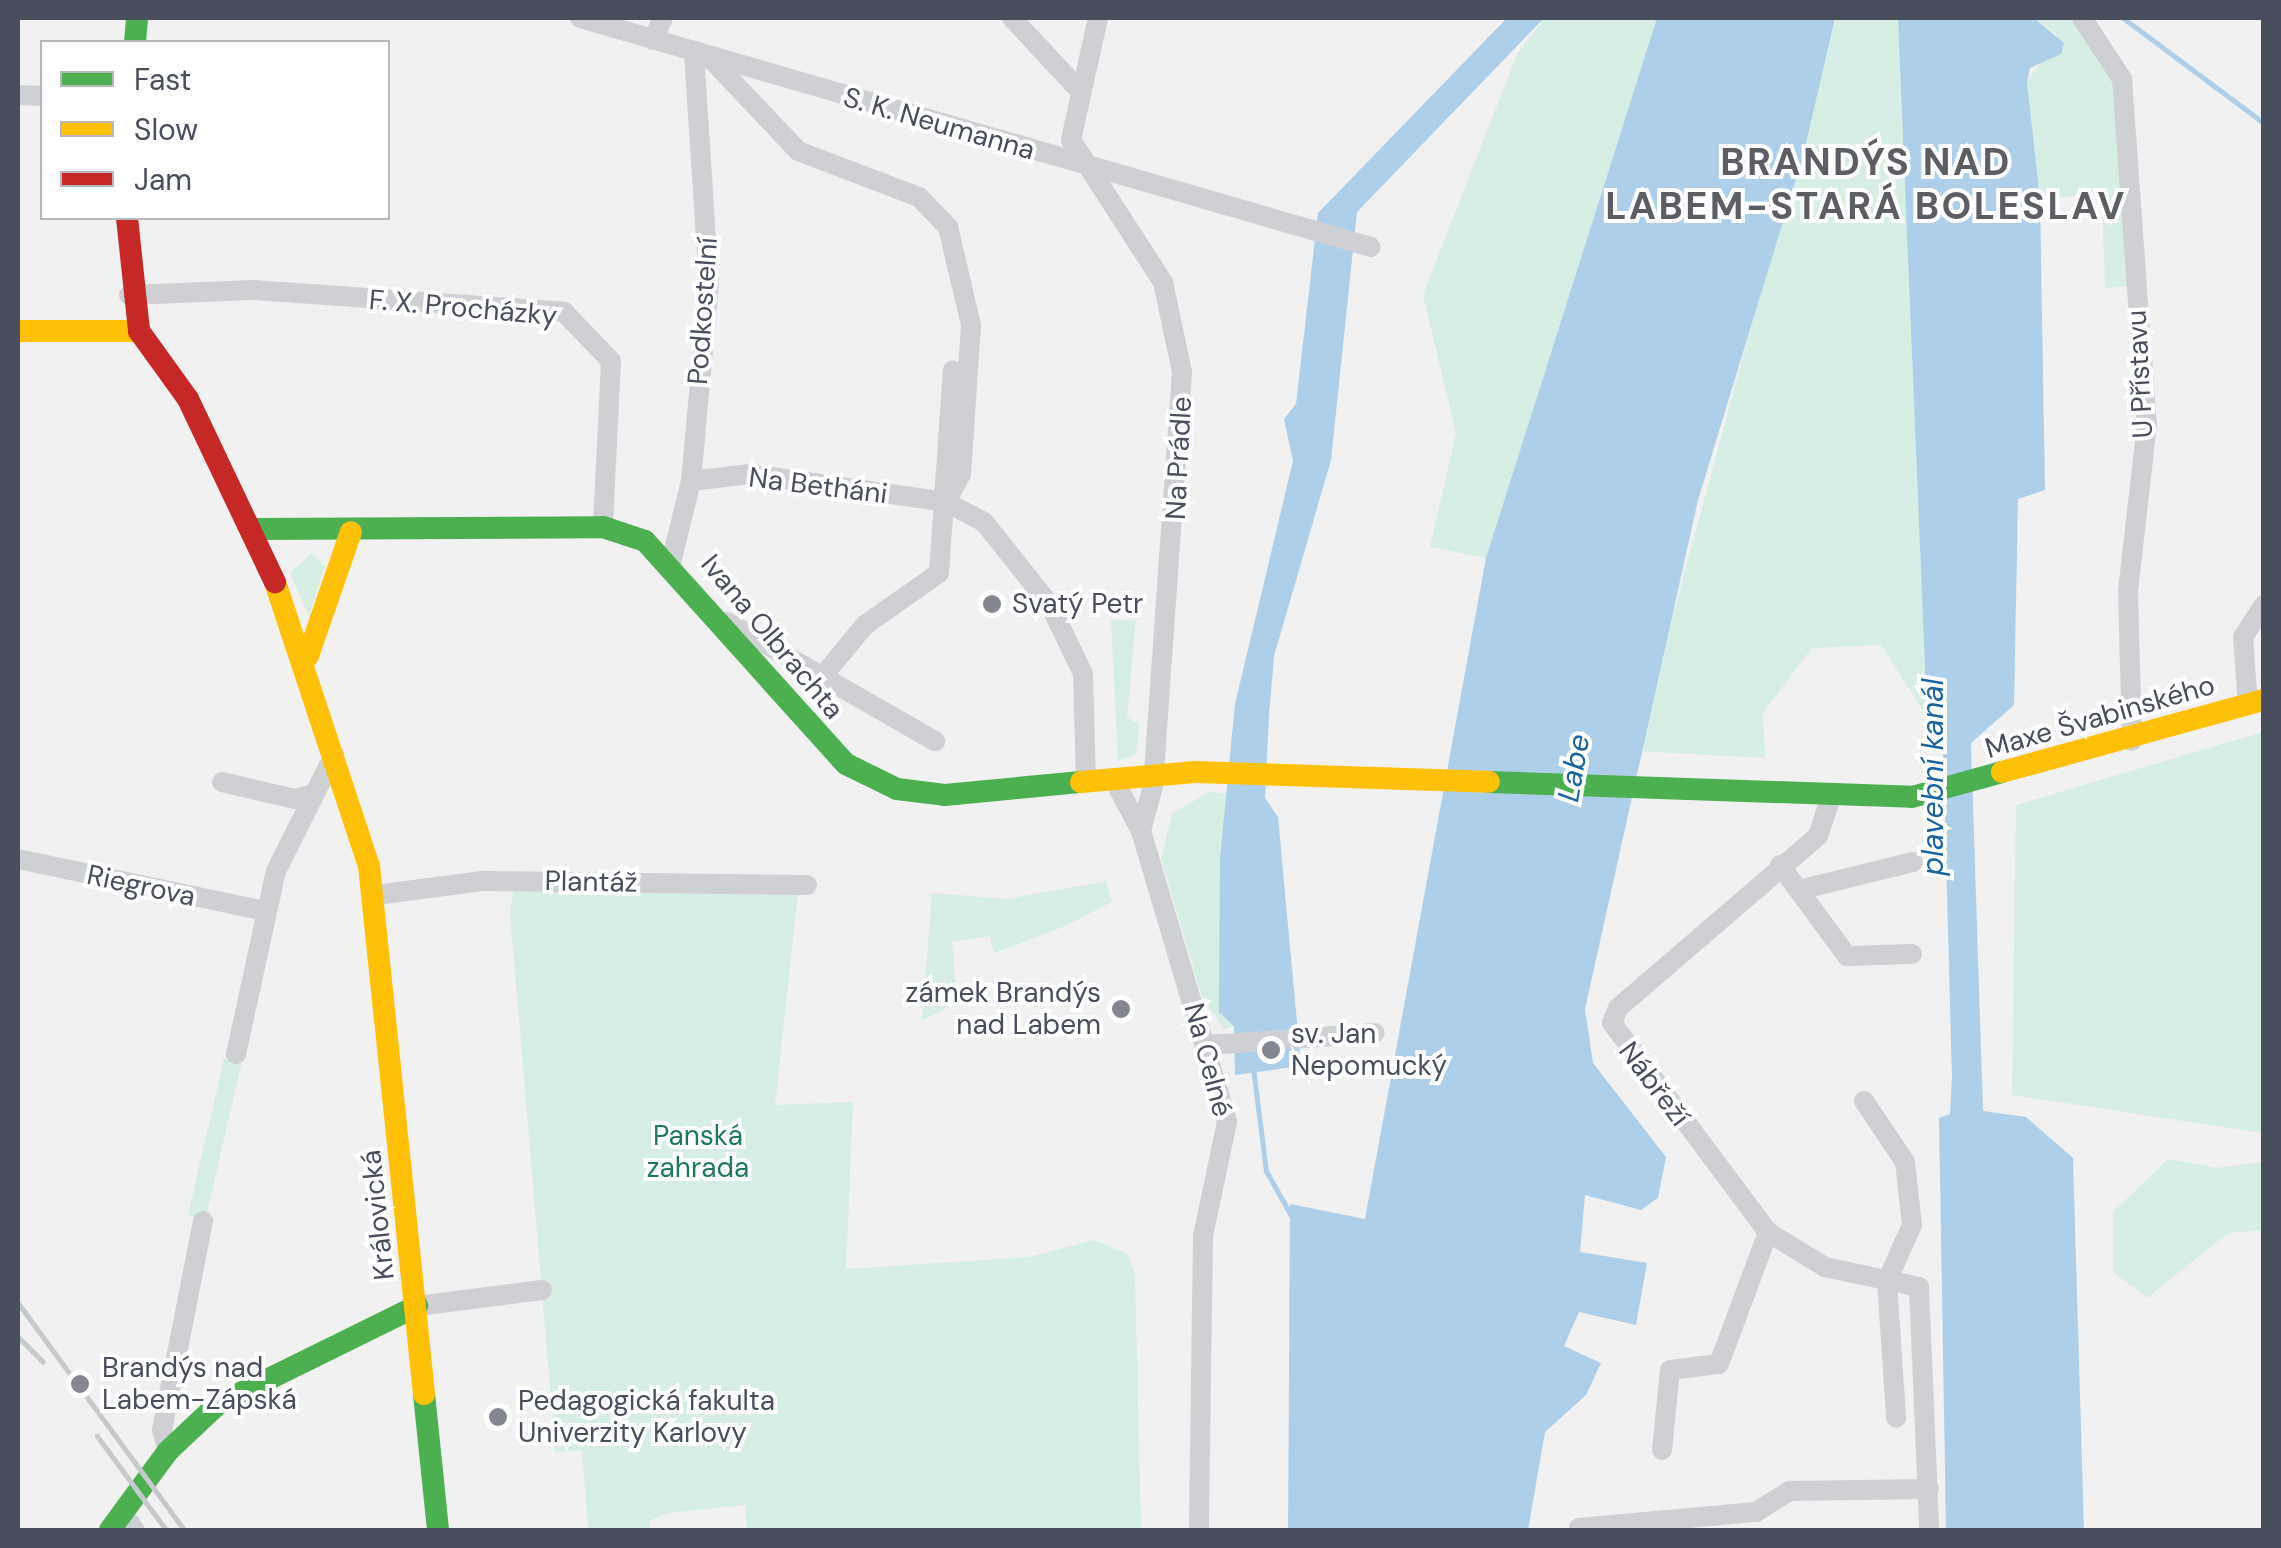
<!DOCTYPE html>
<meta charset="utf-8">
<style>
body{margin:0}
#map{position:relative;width:2281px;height:1548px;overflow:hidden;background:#f1f1f1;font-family:"DM Sans",sans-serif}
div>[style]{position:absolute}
.green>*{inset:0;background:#d7eee5;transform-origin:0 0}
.water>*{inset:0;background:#aecfe9}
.stream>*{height:5px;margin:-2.5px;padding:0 2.5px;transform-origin:2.5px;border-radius:2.5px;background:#aecfe9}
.street>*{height:20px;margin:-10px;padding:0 10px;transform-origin:10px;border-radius:10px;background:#cfd0d3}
.fast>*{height:22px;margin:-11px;padding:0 11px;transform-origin:11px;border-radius:11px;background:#4caf50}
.slow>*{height:22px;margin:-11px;padding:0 11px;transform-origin:11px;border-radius:11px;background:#ffc107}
.jam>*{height:22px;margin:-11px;padding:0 11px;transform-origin:11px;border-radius:11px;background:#c62828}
.rail>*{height:5px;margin:-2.5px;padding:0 2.5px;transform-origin:2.5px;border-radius:2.5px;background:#c8c9cc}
.dots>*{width:28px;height:28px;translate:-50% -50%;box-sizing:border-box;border:5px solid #fff;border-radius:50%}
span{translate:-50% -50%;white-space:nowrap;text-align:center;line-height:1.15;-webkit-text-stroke:8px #fff;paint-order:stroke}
.street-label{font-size:28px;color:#494e5c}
.poi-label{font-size:28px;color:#494e5c}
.left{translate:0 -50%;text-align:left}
.right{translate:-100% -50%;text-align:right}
.park-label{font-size:28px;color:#1e7860}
.water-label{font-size:30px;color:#1763a1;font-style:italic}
.district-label{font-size:38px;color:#5c5e64;font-weight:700;letter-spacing:2.5px}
.frame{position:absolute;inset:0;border:20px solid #494e5c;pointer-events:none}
.legend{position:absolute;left:40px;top:40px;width:350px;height:180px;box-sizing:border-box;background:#fff;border:2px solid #b6b8be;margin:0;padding:12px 18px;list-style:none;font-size:30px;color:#494e5c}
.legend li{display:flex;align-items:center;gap:20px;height:50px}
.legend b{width:50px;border:2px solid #b6b8be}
</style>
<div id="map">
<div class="green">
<div style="clip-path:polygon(1544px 18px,1657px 18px,1486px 558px,1430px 547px,1456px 433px,1423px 295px,1517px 54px)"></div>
<div style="clip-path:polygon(1835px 18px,1898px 18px,1927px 716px,1881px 645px,1812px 648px,1763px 713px,1765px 758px,1636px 751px)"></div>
<div style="clip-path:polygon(2034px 18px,2088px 18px,2113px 78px,2127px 286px,2105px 288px,2102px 194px,2040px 199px,2027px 82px,2058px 36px)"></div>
<div style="clip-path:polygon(311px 554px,325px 566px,309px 616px,290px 573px)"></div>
<div style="clip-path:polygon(1111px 619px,1136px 621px,1127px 717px,1139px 725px,1136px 754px,1118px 761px)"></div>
<div style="clip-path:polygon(2263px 732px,2263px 1133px,2012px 1095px,2016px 805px)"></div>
<div style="clip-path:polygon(1208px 792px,1230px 794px,1220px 858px,1234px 1026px,1224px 1029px,1202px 997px,1161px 859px,1172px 814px)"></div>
<div style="clip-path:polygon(1106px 881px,1112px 902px,1065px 926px,994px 953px,990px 936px,952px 942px,957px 1003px,922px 1020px,932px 893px,1007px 899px)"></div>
<div style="clip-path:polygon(514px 889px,798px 893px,775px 1105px,853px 1102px,846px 1269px,1028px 1257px,1094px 1240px,1127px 1254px,1135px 1273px,1141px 1530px,747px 1530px,745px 1505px,668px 1513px,649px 1521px,650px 1530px,588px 1528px,582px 1450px,555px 1452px,558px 1483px,510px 913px)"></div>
<div style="left:224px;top:1059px;width:18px;height:161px;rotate:13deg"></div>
<div style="clip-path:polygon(2168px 1159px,2217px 1168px,2263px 1162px,2263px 1230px,2228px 1233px,2147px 1298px,2113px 1272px,2113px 1212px)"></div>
</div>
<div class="water">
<div style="clip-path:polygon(1507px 18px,1544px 18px,1357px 212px,1331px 460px,1274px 656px,1269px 716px,1265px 798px,1278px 817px,1301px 1066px,1235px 1075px,1234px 1026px,1219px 1012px,1220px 858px,1235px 704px,1293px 461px,1284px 419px,1296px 404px,1318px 213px)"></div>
<div style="clip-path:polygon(1657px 18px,1835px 18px,1803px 156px,1698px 500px,1585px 1009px,1593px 1063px,1666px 1157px,1658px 1198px,1641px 1210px,1585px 1195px,1580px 1252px,1647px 1263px,1636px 1325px,1579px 1312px,1564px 1346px,1601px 1363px,1586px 1395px,1545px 1432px,1528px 1530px,1288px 1530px,1290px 1204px,1365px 1219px,1486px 558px)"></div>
<div style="clip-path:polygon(1898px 18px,2034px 18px,2064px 43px,2061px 54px,2030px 68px,2027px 82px,2040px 199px,2045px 490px,2018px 499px,2014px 705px,1971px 743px,1983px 1111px,2026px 1117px,2073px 1158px,2084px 1530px,1946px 1530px,1939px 1118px,1950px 1114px,1952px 1078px,1943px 745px,1927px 716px)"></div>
</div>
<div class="stream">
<div style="left:2123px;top:18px;width:176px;rotate:36.7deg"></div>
<div style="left:1253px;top:1068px;width:104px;rotate:82.8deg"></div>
<div style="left:1266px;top:1171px;width:55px;rotate:60.6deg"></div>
</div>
<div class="street">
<div style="left:580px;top:18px;width:823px;rotate:16.15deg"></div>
<div style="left:1012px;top:18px;width:100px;rotate:47deg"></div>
<div style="left:1098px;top:18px;width:125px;rotate:102.5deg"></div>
<div style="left:1071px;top:140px;width:169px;rotate:57.1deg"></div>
<div style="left:1163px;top:282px;width:92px;rotate:78.1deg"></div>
<div style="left:1182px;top:372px;width:415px;rotate:94deg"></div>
<div style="left:1153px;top:786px;width:47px;rotate:104.9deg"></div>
<div style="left:2082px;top:18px;width:73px;rotate:56.7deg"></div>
<div style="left:2122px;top:79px;width:346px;rotate:85.9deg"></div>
<div style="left:2147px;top:424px;width:167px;rotate:96.5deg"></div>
<div style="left:2128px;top:590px;width:151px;rotate:88.5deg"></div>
<div style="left:653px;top:40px;width:24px;rotate:-66deg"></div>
<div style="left:713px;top:61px;width:124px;rotate:46.6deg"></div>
<div style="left:798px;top:151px;width:129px;rotate:20.8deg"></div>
<div style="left:919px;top:197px;width:42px;rotate:46deg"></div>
<div style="left:948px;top:227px;width:101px;rotate:76.8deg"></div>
<div style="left:971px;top:325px;width:149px;rotate:93.8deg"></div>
<div style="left:961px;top:474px;width:32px;rotate:118deg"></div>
<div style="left:18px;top:95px;width:24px;rotate:2deg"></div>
<div style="left:129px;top:295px;width:124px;rotate:-2.3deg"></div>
<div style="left:253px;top:290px;width:312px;rotate:4deg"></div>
<div style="left:564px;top:312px;width:68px;rotate:46.2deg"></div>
<div style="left:611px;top:361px;width:166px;rotate:92.8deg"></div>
<div style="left:691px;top:481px;width:59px;rotate:-6.8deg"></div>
<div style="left:750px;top:474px;width:198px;rotate:8.1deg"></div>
<div style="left:946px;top:502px;width:43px;rotate:27.8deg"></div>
<div style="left:984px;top:522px;width:106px;rotate:51.5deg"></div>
<div style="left:1050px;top:605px;width:76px;rotate:64.4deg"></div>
<div style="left:1083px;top:674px;width:107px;rotate:88.4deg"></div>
<div style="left:671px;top:563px;width:84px;rotate:-76.3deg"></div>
<div style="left:691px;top:481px;width:197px;rotate:-84.8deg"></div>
<div style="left:709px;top:285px;width:229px;rotate:-93.7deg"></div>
<div style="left:727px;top:622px;width:240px;rotate:29.8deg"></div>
<div style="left:822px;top:677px;width:67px;rotate:-50.4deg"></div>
<div style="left:865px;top:625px;width:90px;rotate:-35.1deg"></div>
<div style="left:939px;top:573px;width:203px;rotate:-86.1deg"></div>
<div style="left:2248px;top:705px;width:68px;rotate:-94.2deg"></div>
<div style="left:2243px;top:637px;width:38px;rotate:-57deg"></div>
<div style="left:1113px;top:778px;width:60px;rotate:62.2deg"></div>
<div style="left:1141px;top:831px;width:303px;rotate:73.5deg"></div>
<div style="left:1227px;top:1122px;width:116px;rotate:101.9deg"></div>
<div style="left:1203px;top:1236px;width:294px;rotate:90.8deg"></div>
<div style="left:222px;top:782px;width:75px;rotate:13.1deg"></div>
<div style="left:295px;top:799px;width:20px;rotate:-15deg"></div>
<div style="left:1831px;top:797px;width:41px;rotate:108.4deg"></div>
<div style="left:1818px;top:836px;width:264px;rotate:139.3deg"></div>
<div style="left:1618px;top:1008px;width:16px;rotate:112deg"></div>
<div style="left:1612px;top:1023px;width:261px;rotate:53.3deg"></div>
<div style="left:1768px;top:1232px;width:67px;rotate:31.6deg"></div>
<div style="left:1825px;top:1267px;width:96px;rotate:12deg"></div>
<div style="left:1919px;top:1287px;width:243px;rotate:87.6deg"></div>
<div style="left:18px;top:859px;width:252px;rotate:11.9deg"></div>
<div style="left:1780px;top:865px;width:113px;rotate:53.6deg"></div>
<div style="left:1847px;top:956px;width:65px;rotate:-1.8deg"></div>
<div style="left:1803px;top:889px;width:113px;rotate:-13.8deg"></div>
<div style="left:376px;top:895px;width:107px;rotate:-7.5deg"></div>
<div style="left:482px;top:881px;width:325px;rotate:0.7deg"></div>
<div style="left:1208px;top:1045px;width:167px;rotate:-4.1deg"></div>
<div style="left:236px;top:1054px;width:187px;rotate:-77.7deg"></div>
<div style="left:276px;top:871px;width:130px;rotate:-63.4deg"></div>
<div style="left:1864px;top:1101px;width:73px;rotate:56.1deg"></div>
<div style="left:1905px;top:1162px;width:63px;rotate:83.7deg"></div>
<div style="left:1912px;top:1225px;width:61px;rotate:114.1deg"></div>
<div style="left:1887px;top:1281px;width:137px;rotate:86.2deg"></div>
<div style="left:417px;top:1306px;width:126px;rotate:-7.3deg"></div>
<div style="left:1662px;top:1450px;width:80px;rotate:-84.3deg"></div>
<div style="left:1670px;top:1370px;width:49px;rotate:-7deg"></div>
<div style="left:1719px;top:1364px;width:141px;rotate:-69.6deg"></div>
<div style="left:168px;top:1451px;width:22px;rotate:-106deg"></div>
<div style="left:162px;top:1430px;width:213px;rotate:-78.9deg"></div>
<div style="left:122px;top:1513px;width:21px;rotate:53deg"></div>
<div style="left:1579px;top:1528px;width:178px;rotate:-5.2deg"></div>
<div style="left:1756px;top:1512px;width:40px;rotate:-32deg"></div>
<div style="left:1790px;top:1491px;width:139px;rotate:-0.8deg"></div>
</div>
<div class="fast">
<div style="left:135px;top:42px;width:24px;rotate:-85deg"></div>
<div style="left:251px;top:529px;width:352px;rotate:-0.3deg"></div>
<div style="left:603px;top:527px;width:44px;rotate:18.4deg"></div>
<div style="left:645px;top:541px;width:300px;rotate:48deg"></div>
<div style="left:846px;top:764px;width:57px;rotate:26.1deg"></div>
<div style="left:897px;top:789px;width:48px;rotate:7.1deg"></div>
<div style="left:945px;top:795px;width:137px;rotate:-5.5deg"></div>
<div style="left:1489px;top:782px;width:423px;rotate:2deg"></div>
<div style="left:1912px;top:797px;width:93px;rotate:-15.5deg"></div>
<div style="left:424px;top:1394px;width:137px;rotate:84.1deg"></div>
<div style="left:110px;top:1530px;width:98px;rotate:-53.7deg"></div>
<div style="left:168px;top:1451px;width:69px;rotate:-43.2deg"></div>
<div style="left:218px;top:1404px;width:222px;rotate:-26.2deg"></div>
</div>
<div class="slow">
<div style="left:18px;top:331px;width:121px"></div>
<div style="left:275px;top:582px;width:299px;rotate:71.7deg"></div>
<div style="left:369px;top:866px;width:531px;rotate:84.05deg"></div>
<div style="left:308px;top:656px;width:131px;rotate:-70.9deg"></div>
<div style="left:2002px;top:772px;width:272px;rotate:-15.4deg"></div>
<div style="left:1081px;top:782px;width:114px;rotate:-5deg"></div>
<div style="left:1195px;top:772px;width:294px;rotate:1.9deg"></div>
</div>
<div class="jam">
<div style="left:127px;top:218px;width:114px;rotate:83.9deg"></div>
<div style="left:139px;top:331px;width:84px;rotate:54.2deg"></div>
<div style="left:188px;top:399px;width:203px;rotate:64.6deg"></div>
</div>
<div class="rail">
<div style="left:18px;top:1303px;width:281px;rotate:53.8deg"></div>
<div style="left:18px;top:1337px;width:35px;rotate:45deg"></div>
<div style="left:97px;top:1436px;width:117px;rotate:53.7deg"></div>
</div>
<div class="dots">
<div style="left:992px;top:604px;background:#848790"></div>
<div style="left:1121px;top:1009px;background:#848790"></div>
<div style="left:1271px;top:1050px;background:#848790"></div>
<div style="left:80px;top:1384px;background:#848790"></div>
<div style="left:498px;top:1417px;background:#848790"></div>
</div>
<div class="street-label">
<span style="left:939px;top:124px;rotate:16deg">S. K. Neumanna</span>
<span style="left:463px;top:308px;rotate:5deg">F. X. Procházky</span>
<span style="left:703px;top:311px;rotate:-86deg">Podkostelní</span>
<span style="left:2140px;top:374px;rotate:-93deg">U Přístavu</span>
<span style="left:1179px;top:458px;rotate:-87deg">Na Prádle</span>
<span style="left:818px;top:486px;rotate:7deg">Na Betháni</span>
<span style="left:772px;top:637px;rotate:50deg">Ivana Olbrachta</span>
<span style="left:2100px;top:717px;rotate:-16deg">Maxe Švabinského</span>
<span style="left:591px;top:882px;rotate:1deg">Plantáž</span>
<span style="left:141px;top:886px;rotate:12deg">Riegrova</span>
<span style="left:1208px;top:1060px;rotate:75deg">Na Celné</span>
<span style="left:1654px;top:1084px;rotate:53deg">Nábřeží</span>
<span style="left:378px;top:1215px;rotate:-96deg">Královická</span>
</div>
<div class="poi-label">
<span class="left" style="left:1012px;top:604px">Svatý Petr</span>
<span class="right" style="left:1101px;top:1009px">zámek Brandýs<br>nad Labem</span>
<span class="left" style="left:1291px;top:1050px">sv. Jan<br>Nepomucký</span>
<span class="left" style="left:102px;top:1384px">Brandýs nad<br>Labem-Zápská</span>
<span class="left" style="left:518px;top:1417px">Pedagogická fakulta<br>Univerzity Karlovy</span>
</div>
<div class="park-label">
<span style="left:698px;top:1152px">Panská<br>zahrada</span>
</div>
<div class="water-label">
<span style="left:1574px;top:768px;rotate:-80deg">Labe</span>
<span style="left:1933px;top:777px;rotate:-90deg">plavební kanál</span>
</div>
<div class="district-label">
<span style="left:1866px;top:185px">BRANDÝS NAD<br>LABEM-STARÁ BOLESLAV</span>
</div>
<div class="frame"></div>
<ul class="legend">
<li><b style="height:12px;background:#4caf50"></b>Fast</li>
<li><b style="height:12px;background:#ffc107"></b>Slow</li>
<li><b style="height:12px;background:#c62828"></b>Jam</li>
</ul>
</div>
